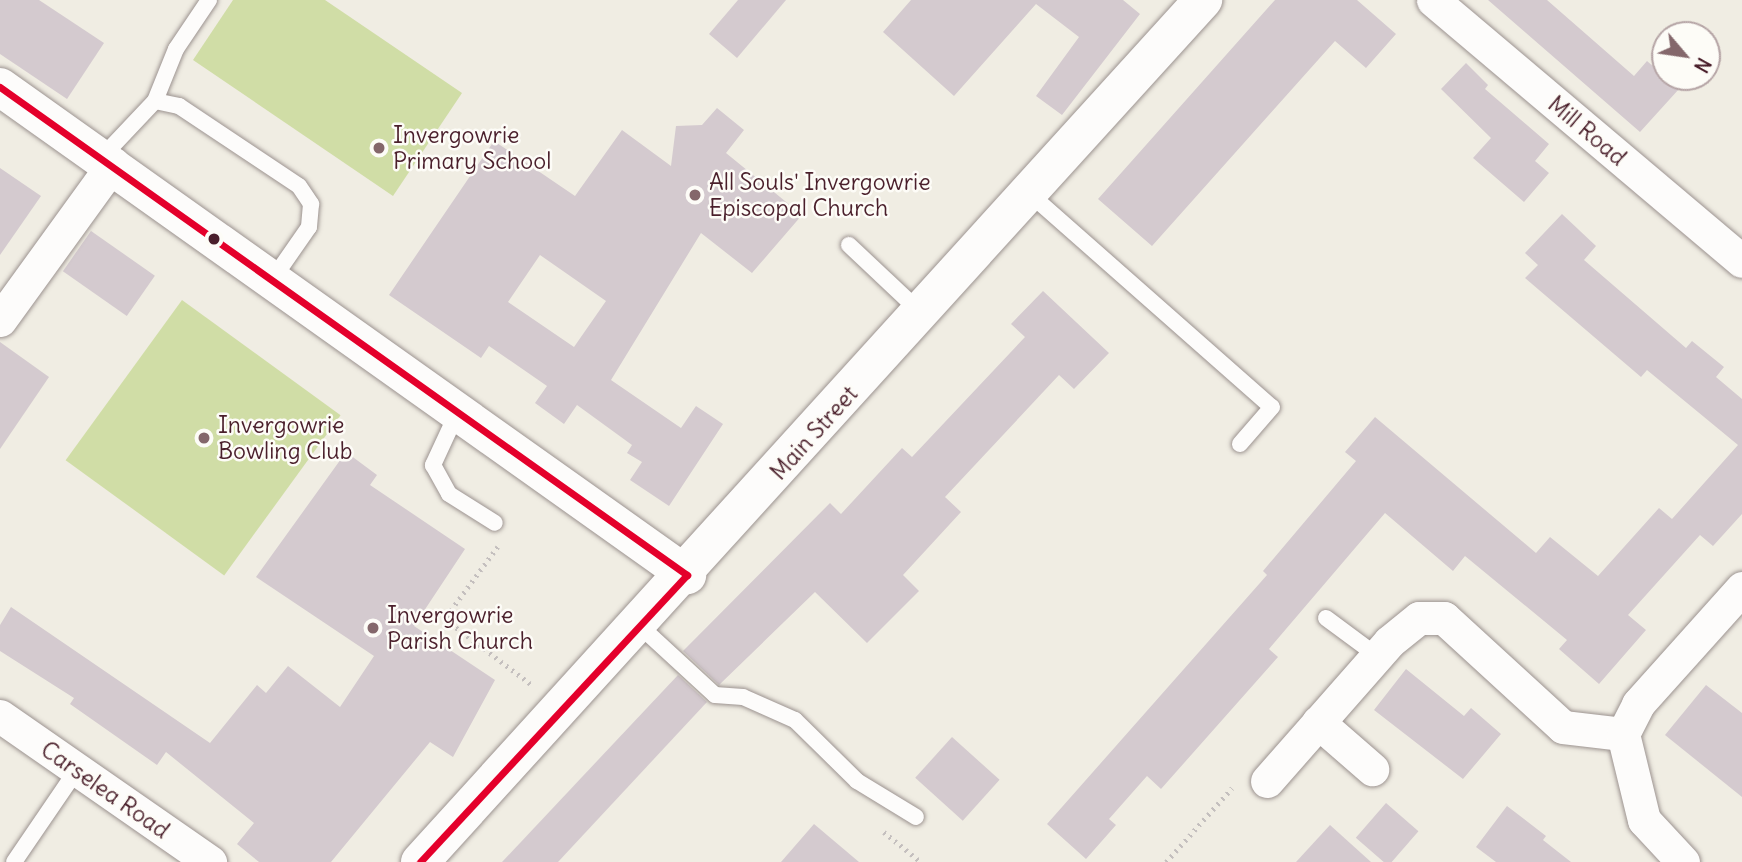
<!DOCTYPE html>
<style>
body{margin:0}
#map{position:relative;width:1742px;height:862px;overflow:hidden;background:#f0ede3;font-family:Delius,sans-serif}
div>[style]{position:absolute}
.green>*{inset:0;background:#d0dda6;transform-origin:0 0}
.building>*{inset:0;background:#d4cacf;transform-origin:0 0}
.path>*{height:4.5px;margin-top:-2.25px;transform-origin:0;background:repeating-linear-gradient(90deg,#c4bfbe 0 2px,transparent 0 7px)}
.roads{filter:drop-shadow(0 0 2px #9c9390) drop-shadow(0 0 2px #9c9390)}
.service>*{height:16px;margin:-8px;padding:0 8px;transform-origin:8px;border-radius:8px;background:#fdfcfb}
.minor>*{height:33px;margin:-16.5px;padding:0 16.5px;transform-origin:16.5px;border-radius:16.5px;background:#fdfcfb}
.tertiary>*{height:38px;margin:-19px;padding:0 19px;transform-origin:19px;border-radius:19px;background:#fdfcfb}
.bus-1>*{height:7px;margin:-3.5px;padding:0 3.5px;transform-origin:3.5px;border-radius:3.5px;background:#e4002b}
.dots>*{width:19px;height:19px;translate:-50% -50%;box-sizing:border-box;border:4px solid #fdfcf7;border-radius:50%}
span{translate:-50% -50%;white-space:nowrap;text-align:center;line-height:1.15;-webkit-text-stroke:5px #fdfcf7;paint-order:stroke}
.street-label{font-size:23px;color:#4a1f2b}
.poi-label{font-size:23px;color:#4a1f2b}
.left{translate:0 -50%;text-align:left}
.north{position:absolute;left:1651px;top:21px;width:70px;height:70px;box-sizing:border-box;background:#fdfcf7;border:2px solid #b5a4a5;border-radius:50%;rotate:119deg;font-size:19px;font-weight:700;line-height:28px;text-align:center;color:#4a1f2b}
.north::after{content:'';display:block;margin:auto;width:24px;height:32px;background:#84676b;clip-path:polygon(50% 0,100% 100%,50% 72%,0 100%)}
</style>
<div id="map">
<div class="green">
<div style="clip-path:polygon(233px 0,325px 0,462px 93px,393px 196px,193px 60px)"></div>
<div style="left:182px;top:300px;width:196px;height:198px;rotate:36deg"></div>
</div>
<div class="building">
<div style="clip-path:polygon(0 0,39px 0,104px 43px,67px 99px,0 54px)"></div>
<div style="clip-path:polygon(738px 0,786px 0,737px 58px,709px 34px)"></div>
<div style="clip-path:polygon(911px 0,1123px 0,1140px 14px,1062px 115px,1036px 96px,1079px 37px,1036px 4px,954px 96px,883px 32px)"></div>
<div style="clip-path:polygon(1275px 0,1357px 0,1396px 34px,1366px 68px,1335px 41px,1152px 246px,1098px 199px)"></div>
<div style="clip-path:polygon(1488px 0,1547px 0,1634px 76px,1647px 61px,1679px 89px,1640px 132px)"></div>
<div style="clip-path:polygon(1466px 63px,1488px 85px,1485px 89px,1549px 144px,1535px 161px,1549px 173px,1524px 202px,1473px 158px,1491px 138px,1441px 89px)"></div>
<div style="clip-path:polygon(evenodd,717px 108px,744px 130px,726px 153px,802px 215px,752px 273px,701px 233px,611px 380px,681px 428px,696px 406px,723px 424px,669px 506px,630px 480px,642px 462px,627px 453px,632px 445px,577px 405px,564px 424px,535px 403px,547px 386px,489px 346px,481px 358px,389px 295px,494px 141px,575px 196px,622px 130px,671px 166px,676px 126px,702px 125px,717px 108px,540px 255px,606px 301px,574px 347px,508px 302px,540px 255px)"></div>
<div style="clip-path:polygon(0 168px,41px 196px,0 255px)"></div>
<div style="clip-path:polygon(1562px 214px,1596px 246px,1584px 260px,1686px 348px,1692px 341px,1724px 367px,1716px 377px,1742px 399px,1742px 514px,1713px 546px,1700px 535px,1628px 615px,1646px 630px,1599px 684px,1559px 649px,1567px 640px,1465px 556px,1453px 571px,1385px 513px,1269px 649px,1278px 657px,1161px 789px,1147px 776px,1109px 819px,1116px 825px,1086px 859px,1047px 824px,1267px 575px,1263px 571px,1356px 461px,1345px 452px,1375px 417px,1536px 553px,1550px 537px,1598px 576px,1659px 508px,1672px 519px,1738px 445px,1647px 370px,1641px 377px,1525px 278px,1538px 265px,1525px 253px)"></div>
<div style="left:91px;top:231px;width:78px;height:49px;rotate:35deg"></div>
<div style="clip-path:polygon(1043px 291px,1109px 353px,1074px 389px,1059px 375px,945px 497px,961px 512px,903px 575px,919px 591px,867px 643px,815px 592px,719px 685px,683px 651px,830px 503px,841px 514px,902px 448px,912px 457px,1025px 337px,1011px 324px)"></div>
<div style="clip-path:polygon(0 342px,49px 377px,0 449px)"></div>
<div style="clip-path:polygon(346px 452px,377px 475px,370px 485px,465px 549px,414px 626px,495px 680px,453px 757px,430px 742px,331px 862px,259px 862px,237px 844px,254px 823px,166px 752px,157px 765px,70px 704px,74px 698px,0 651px,0 625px,11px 607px,210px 743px,257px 685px,266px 693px,288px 666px,340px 707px,374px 656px,256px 577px)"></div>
<div style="clip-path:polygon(1406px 669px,1464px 716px,1471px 708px,1501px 734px,1463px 779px,1374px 710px)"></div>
<div style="clip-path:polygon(678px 675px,707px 702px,558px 862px,502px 862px)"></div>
<div style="clip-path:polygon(1706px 685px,1742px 713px,1742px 797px,1665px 735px)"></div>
<div style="left:952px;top:737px;width:64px;height:55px;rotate:42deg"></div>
<div style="left:1386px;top:803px;width:43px;height:46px;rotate:41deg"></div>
<div style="clip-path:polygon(1507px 806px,1546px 836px,1543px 840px,1571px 862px,1496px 862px,1476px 847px)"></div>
<div style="clip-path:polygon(814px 824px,859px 862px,781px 862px)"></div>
<div style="clip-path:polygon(1330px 825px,1371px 862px,1296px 862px)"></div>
</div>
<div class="path">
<div style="left:498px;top:547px;width:89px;rotate:126.4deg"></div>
<div style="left:445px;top:619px;width:109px;rotate:37.2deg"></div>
<div style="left:884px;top:832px;width:48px;rotate:39deg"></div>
<div style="left:1166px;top:862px;width:99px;rotate:-48.3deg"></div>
</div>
<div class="roads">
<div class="service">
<div style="left:155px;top:101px;width:56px;rotate:-68deg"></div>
<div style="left:176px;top:49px;width:59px;rotate:-56deg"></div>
<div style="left:102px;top:157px;width:77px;rotate:-46.6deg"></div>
<div style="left:155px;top:101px;width:25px;rotate:12deg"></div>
<div style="left:179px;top:106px;width:144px;rotate:33.7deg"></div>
<div style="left:299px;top:186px;width:22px;rotate:56deg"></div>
<div style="left:311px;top:204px;width:23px;rotate:95deg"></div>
<div style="left:309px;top:227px;width:60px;rotate:124.8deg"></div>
<div style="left:1030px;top:194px;width:322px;rotate:41.4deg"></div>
<div style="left:1272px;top:407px;width:49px;rotate:130.9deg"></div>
<div style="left:849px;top:245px;width:98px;rotate:43.3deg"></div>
<div style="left:458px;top:411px;width:60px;rotate:114.8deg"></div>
<div style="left:433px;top:465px;width:33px;rotate:61deg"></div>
<div style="left:449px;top:494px;width:54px;rotate:32.2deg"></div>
<div style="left:1326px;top:618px;width:62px;rotate:36.5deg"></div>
<div style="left:640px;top:626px;width:102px;rotate:42.6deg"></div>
<div style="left:715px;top:695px;width:28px;rotate:4deg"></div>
<div style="left:743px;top:697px;width:57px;rotate:23.9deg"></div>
<div style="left:795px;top:720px;width:87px;rotate:44.5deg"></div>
<div style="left:857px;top:781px;width:69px;rotate:31.4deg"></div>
<div style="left:14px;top:862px;width:110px;rotate:-55.7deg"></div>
</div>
<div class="minor">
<div style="left:1433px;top:0;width:404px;rotate:40.2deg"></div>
<div style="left:0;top:320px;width:193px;rotate:-54.1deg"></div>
<div style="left:0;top:716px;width:256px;rotate:34.8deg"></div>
<div style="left:1318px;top:722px;width:72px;rotate:41deg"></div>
<div style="left:1267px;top:781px;width:185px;rotate:-48.7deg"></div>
<div style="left:1389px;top:642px;width:38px;rotate:-39deg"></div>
<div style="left:1419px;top:618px;width:25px"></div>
<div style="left:1444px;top:618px;width:161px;rotate:42.5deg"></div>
<div style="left:1563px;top:727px;width:60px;rotate:6.7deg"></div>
<div style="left:1683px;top:862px;width:57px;rotate:-132.9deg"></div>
<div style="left:1644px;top:820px;width:89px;rotate:-103.7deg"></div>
<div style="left:1623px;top:734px;width:34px;rotate:-63deg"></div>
<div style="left:1638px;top:704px;width:156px;rotate:-48.1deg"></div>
</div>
<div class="tertiary">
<div style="left:0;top:87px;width:843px;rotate:35.39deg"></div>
<div style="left:420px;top:862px;width:1165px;rotate:-47.75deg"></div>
</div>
</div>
<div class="bus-1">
<div style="left:0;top:87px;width:843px;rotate:35.39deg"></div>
<div style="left:420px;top:862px;width:392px;rotate:-47.1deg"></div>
</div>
<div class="dots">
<div style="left:379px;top:148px;background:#84676b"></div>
<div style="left:695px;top:195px;background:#84676b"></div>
<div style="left:214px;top:239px;background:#4a1f2b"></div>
<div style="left:204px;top:438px;background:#84676b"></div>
<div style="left:373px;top:628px;background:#84676b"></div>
</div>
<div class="street-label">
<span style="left:1587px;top:131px;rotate:40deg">Mill Road</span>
<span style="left:814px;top:433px;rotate:-48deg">Main Street</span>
<span style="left:105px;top:790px;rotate:35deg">Carselea Road</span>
</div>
<div class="poi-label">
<span class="left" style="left:393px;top:148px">Invergowrie<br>Primary School</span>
<span class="left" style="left:709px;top:195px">All Souls' Invergowrie<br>Episcopal Church</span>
<span class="left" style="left:218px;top:438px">Invergowrie<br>Bowling Club</span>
<span class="left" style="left:387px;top:628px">Invergowrie<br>Parish Church</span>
</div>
<div class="north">N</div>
</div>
